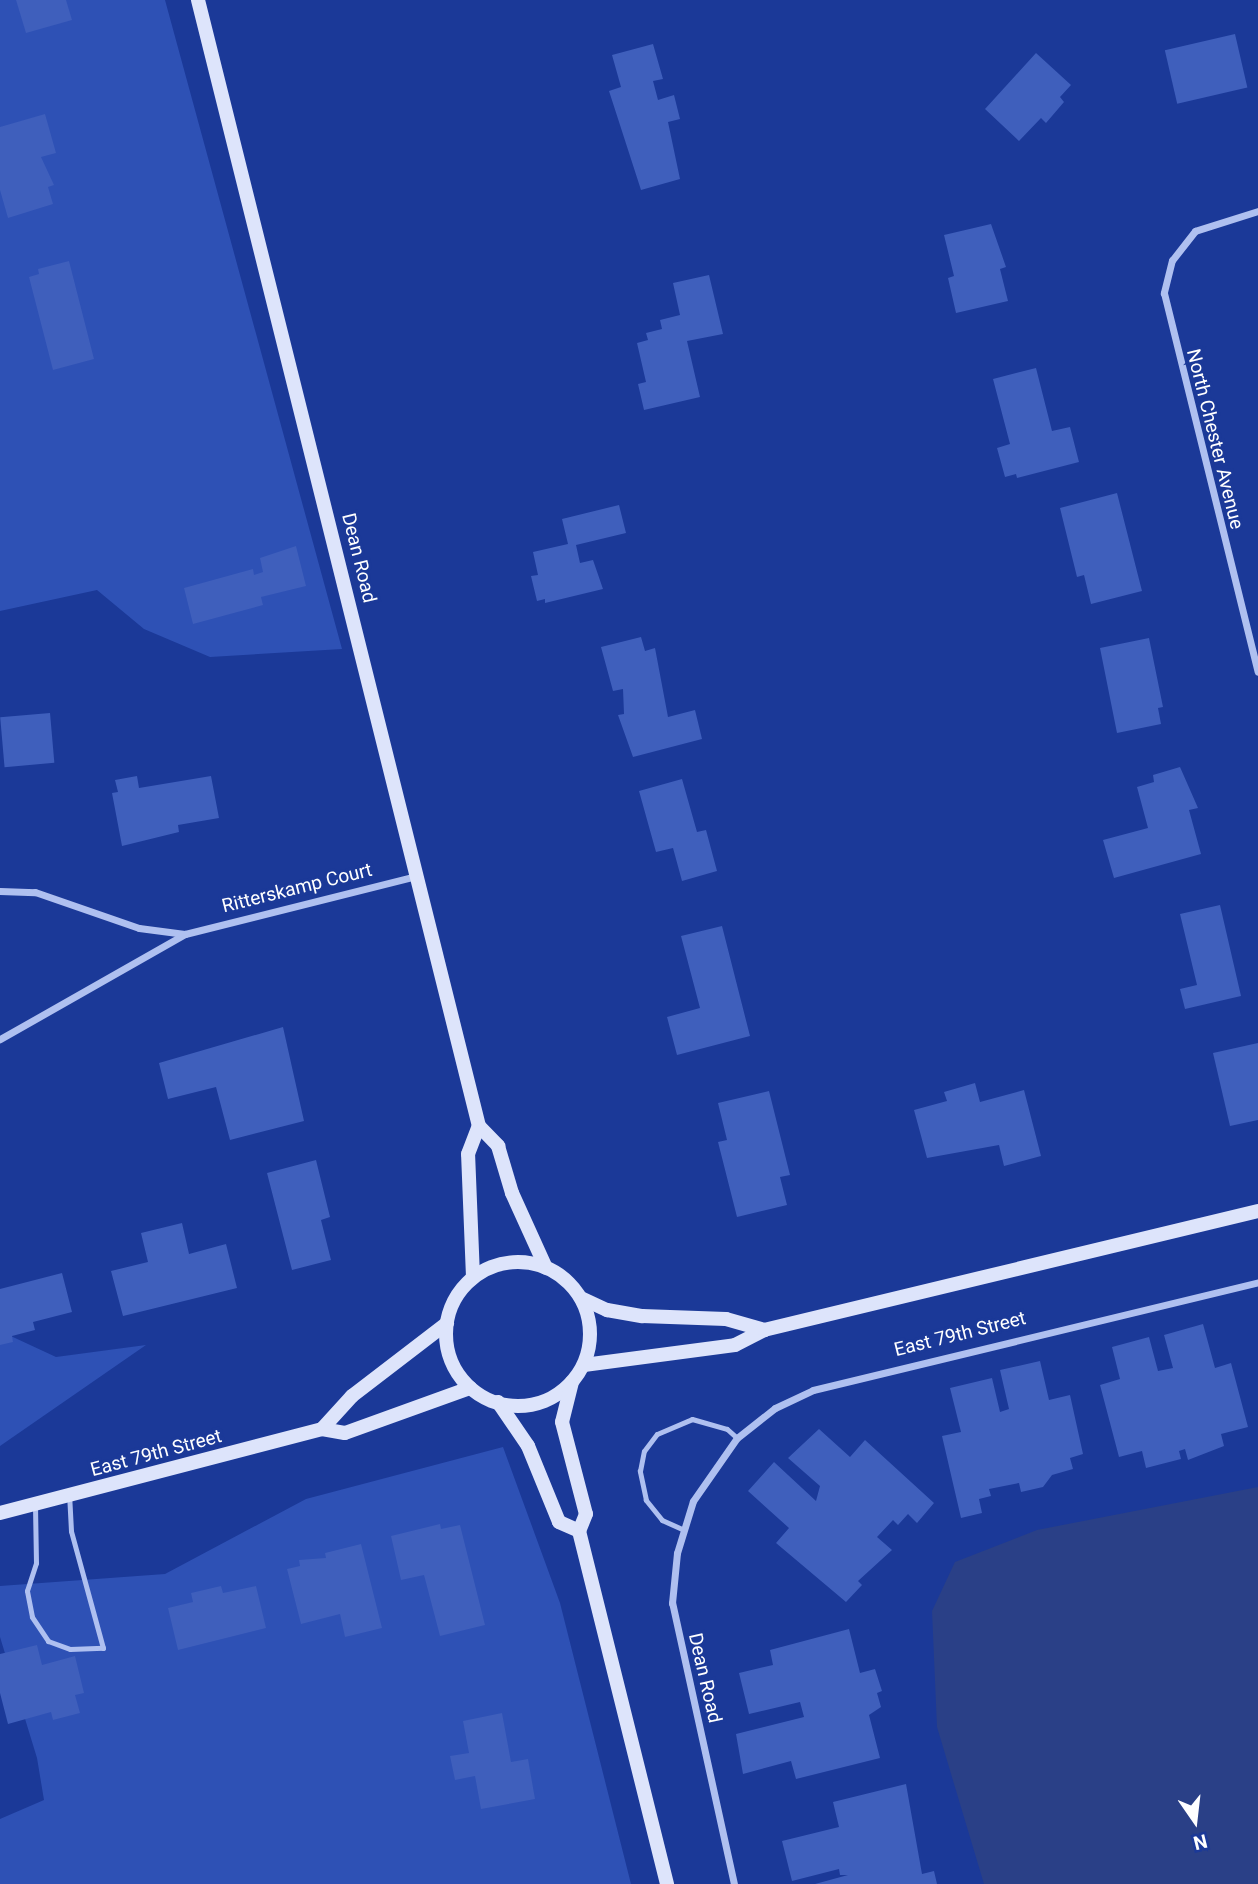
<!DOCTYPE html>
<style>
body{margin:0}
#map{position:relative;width:1258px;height:1884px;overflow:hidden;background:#1b3998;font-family:Roboto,sans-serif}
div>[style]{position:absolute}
.green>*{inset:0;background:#2e51b5}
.water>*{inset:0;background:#2a4087}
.building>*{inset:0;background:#3f5fbc;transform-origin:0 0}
.lane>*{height:5px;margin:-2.5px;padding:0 2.5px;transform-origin:2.5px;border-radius:2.5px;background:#afc0f0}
.street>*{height:7px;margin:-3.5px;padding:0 3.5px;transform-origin:3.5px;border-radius:3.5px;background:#afc0f0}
.secondary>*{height:14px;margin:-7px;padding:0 7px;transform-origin:7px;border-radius:7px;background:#dde4fb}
.secondary>.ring{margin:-7px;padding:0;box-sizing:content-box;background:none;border:14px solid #dde4fb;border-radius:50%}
span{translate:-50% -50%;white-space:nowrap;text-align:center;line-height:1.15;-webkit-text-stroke:6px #1b3998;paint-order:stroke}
.street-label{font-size:19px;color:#fff}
.north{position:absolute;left:1160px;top:1786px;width:70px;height:70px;-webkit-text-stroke:5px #1b3998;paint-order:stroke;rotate:166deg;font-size:19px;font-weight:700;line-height:28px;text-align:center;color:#fff}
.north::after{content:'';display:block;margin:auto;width:24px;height:32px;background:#fff;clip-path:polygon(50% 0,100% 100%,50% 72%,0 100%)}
</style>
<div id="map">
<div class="green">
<div style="clip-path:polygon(0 0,165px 0,342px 649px,210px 657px,144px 629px,97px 590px,0 611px)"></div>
<div style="clip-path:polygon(0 1331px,56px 1357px,146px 1345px,0 1446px)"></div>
<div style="clip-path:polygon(503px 1447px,560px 1603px,631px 1884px,0 1884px,0 1819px,44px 1800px,37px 1758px,0 1637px,0 1586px,165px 1574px,306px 1499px)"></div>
</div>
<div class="water">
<div style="clip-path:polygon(1258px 1487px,1258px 1884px,984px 1884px,937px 1727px,932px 1611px,955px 1562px,1037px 1530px)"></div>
</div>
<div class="building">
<div style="clip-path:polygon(16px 0,66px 0,72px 20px,26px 33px)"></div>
<div style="left:1235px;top:34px;width:55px;height:72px;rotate:77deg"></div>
<div style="clip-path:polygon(653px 44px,663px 79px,653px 81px,658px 100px,674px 95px,680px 119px,668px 122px,680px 179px,641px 190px,609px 91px,621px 87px,612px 55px)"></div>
<div style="clip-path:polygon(1036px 53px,1071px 85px,1060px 97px,1064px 102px,1046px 123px,1041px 118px,1019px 141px,985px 109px)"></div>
<div style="clip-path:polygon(45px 114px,56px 153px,41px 157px,54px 185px,48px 187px,53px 204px,8px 218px,0 190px,0 127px)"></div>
<div style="clip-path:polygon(991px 224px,1006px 267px,1000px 269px,1008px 301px,956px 313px,948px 278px,954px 276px,944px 235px)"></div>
<div style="clip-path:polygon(69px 261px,94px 359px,53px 370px,29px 277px,39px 274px,38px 269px)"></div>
<div style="clip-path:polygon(709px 275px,723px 334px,687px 341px,700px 397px,644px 410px,638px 384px,646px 382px,637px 343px,648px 340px,646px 333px,662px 329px,660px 320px,680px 315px,673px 283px)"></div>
<div style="clip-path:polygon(1036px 368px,1052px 431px,1070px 427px,1079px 462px,1017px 478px,1016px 474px,1005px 477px,997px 448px,1010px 444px,993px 379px)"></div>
<div style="clip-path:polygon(1117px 493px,1142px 591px,1091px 604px,1084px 575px,1077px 577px,1060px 508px)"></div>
<div style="clip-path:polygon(619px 505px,626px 533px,576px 545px,580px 563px,593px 560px,603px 589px,545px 603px,545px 599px,537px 601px,531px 576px,538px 575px,533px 552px,568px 544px,562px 519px)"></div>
<div style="clip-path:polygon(296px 546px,306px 586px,261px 597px,263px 605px,193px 624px,184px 588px,253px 569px,254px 575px,263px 572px,260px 558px)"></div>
<div style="clip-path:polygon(641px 637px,645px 651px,655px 648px,668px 717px,695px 710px,702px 739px,633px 757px,618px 715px,624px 714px,623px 689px,613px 691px,601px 647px)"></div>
<div style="clip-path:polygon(1149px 638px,1163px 707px,1158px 708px,1161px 724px,1117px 733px,1100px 648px)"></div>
<div style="left:50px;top:713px;width:50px;height:50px;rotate:85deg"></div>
<div style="clip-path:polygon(1180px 767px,1198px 808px,1189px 810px,1201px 854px,1114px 878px,1103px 840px,1148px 828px,1137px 787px,1154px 782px,1153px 775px)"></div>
<div style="clip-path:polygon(137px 776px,139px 788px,211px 776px,219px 818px,178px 825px,179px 832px,122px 846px,112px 793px,118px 792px,115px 780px)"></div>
<div style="clip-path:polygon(682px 779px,697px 832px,706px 830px,717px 871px,682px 881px,673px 848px,656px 852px,639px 791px)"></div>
<div style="clip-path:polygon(1220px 905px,1241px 996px,1185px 1009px,1180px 989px,1197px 985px,1180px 914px)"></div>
<div style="clip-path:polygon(722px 926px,750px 1036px,677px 1055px,667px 1017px,700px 1008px,681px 936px)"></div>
<div style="clip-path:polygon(283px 1027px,304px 1121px,230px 1140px,216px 1087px,168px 1099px,159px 1063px)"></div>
<div style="clip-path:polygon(1258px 1043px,1258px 1120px,1230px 1126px,1213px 1053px)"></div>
<div style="clip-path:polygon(975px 1083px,980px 1102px,1024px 1090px,1041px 1156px,1004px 1166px,999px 1145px,927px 1158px,914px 1110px,947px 1101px,944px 1092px)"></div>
<div style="clip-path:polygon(769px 1091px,790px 1175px,780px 1177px,787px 1205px,737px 1217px,718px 1142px,727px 1140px,718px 1103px)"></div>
<div style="clip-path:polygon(316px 1160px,330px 1217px,321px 1220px,331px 1260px,292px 1270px,267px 1173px)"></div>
<div style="clip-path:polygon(182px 1223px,189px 1254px,226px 1244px,237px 1288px,123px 1316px,111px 1271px,148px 1262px,141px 1233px)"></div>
<div style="clip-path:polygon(62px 1273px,72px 1312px,33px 1322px,35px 1330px,12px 1336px,13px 1342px,0 1345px,0 1289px)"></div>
<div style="clip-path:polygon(1203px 1324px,1215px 1368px,1231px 1363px,1248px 1427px,1221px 1434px,1224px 1446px,1188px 1460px,1185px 1449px,1179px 1451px,1181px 1459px,1146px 1468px,1142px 1451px,1119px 1457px,1100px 1385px,1120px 1379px,1112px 1347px,1149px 1337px,1158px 1371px,1173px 1368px,1164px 1335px)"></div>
<div style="clip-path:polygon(1040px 1361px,1049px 1400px,1070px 1395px,1083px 1454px,1070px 1458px,1073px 1469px,1052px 1475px,1043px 1487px,1021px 1492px,1019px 1483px,989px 1489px,991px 1496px,979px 1499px,982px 1513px,961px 1518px,942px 1436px,961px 1432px,950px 1388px,992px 1378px,1000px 1412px,1009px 1409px,1000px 1370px)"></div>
<div style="clip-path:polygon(819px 1429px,850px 1457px,865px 1440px,934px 1503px,917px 1523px,908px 1514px,898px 1525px,893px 1520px,877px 1537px,892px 1550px,858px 1581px,862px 1585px,846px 1602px,776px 1543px,789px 1528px,748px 1491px,774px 1462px,816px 1501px,820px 1486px,788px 1458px)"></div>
<div style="clip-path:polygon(440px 1524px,441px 1529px,460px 1525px,485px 1625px,440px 1636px,424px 1575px,401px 1580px,391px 1536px)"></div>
<div style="clip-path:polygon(361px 1544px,382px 1628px,345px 1637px,340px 1614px,301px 1624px,287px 1569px,300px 1566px,299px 1560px,326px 1558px,325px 1553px)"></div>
<div style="clip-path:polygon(221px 1586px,223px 1593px,256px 1586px,266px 1628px,178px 1650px,168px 1608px,193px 1602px,191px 1593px)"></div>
<div style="clip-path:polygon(849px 1629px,860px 1673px,875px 1669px,882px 1691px,877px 1693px,881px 1707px,869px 1715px,880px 1758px,796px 1779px,791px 1761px,743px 1774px,736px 1734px,804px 1717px,800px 1702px,749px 1714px,739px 1673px,773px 1665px,770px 1650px)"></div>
<div style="clip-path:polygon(37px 1645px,42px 1665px,75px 1656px,84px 1693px,75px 1695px,80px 1713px,53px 1720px,51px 1712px,8px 1724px,0 1693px,0 1654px)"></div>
<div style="clip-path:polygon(502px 1713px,511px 1762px,528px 1759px,535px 1799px,481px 1809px,475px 1776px,455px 1780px,450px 1756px,469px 1753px,463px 1721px)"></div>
<div style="clip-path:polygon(906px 1784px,922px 1874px,934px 1871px,937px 1884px,815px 1884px,848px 1875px,840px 1875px,839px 1869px,792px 1881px,782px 1841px,839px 1827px,833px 1802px)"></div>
</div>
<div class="lane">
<div style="left:35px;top:1506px;width:57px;rotate:89deg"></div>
<div style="left:36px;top:1563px;width:29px;rotate:108deg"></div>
<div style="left:27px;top:1591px;width:26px;rotate:79deg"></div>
<div style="left:32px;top:1617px;width:29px;rotate:56deg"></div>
<div style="left:48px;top:1641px;width:23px;rotate:20deg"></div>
<div style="left:70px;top:1649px;width:33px;rotate:-2deg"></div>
<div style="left:103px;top:1648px;width:121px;rotate:-105.3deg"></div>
<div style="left:71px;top:1531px;width:34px;rotate:-93deg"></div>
<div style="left:682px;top:1529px;width:22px;rotate:-156deg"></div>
<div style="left:662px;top:1520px;width:26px;rotate:-129deg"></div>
<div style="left:646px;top:1500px;width:30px;rotate:-102deg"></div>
<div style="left:640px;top:1471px;width:20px;rotate:-79deg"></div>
<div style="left:644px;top:1451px;width:21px;rotate:-53deg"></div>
<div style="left:657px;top:1434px;width:38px;rotate:-23deg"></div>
<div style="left:692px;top:1419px;width:36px;rotate:16deg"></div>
<div style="left:727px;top:1429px;width:13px;rotate:42deg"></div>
</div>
<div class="street">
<div style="left:1258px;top:211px;width:66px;rotate:162.4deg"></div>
<div style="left:1195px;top:231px;width:37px;rotate:128deg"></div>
<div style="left:1172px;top:260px;width:34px;rotate:104deg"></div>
<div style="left:1164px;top:293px;width:390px;rotate:76.1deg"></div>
<div style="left:0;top:891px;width:35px;rotate:2deg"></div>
<div style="left:35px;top:892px;width:110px;rotate:19.1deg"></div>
<div style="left:139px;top:928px;width:46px;rotate:7.4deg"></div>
<div style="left:185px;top:934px;width:213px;rotate:150.4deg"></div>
<div style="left:185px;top:934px;width:238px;rotate:-14.1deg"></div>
<div style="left:734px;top:1884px;width:288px;rotate:-102.4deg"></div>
<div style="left:672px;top:1603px;width:50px;rotate:-84.3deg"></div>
<div style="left:677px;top:1553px;width:54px;rotate:-72.9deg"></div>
<div style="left:693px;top:1501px;width:77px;rotate:-55.1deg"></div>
<div style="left:737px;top:1438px;width:48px;rotate:-38.3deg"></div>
<div style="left:775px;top:1408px;width:42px;rotate:-25.3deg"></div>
<div style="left:813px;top:1390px;width:458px;rotate:-13.6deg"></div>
</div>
<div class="secondary">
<div style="left:198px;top:0;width:1161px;rotate:75.99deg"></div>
<div style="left:479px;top:1126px;width:28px;rotate:46deg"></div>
<div style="left:498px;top:1146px;width:49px;rotate:73.4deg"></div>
<div style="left:512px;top:1193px;width:82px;rotate:65.6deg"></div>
<div class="ring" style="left:446px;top:1262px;width:130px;height:130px"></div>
<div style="left:473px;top:1277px;width:123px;rotate:-92.3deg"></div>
<div style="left:468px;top:1154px;width:30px;rotate:-69deg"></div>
<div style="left:581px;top:1298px;width:29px;rotate:25deg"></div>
<div style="left:607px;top:1310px;width:36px;rotate:10deg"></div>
<div style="left:642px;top:1316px;width:84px;rotate:2deg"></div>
<div style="left:726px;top:1319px;width:40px;rotate:16deg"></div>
<div style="left:584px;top:1365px;width:152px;rotate:-7.5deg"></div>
<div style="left:735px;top:1345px;width:33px;rotate:-27deg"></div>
<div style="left:764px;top:1330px;width:508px;rotate:-13.54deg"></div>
<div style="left:572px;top:1382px;width:41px;rotate:104deg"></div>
<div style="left:562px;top:1422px;width:95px;rotate:75.4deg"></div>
<div style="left:586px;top:1514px;width:18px;rotate:112deg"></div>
<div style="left:579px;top:1531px;width:364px;rotate:76deg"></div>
<div style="left:498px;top:1402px;width:53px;rotate:55.7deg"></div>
<div style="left:528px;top:1446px;width:82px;rotate:67.8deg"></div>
<div style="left:559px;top:1522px;width:22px;rotate:24deg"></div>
<div style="left:322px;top:1429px;width:45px;rotate:-47.7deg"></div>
<div style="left:352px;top:1396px;width:120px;rotate:-37.5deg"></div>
<div style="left:0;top:1513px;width:333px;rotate:-14.6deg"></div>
<div style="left:322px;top:1429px;width:23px;rotate:10deg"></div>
<div style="left:345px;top:1433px;width:133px;rotate:-19.8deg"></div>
</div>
<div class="street-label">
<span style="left:1215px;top:439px;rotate:76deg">North Chester Avenue</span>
<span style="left:359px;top:558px;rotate:76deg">Dean Road</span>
<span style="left:297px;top:888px;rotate:-14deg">Ritterskamp Court</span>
<span style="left:960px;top:1334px;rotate:-14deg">East 79th Street</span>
<span style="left:156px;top:1453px;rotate:-15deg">East 79th Street</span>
<span style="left:705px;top:1678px;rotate:77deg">Dean Road</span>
</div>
<div class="north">N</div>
</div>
